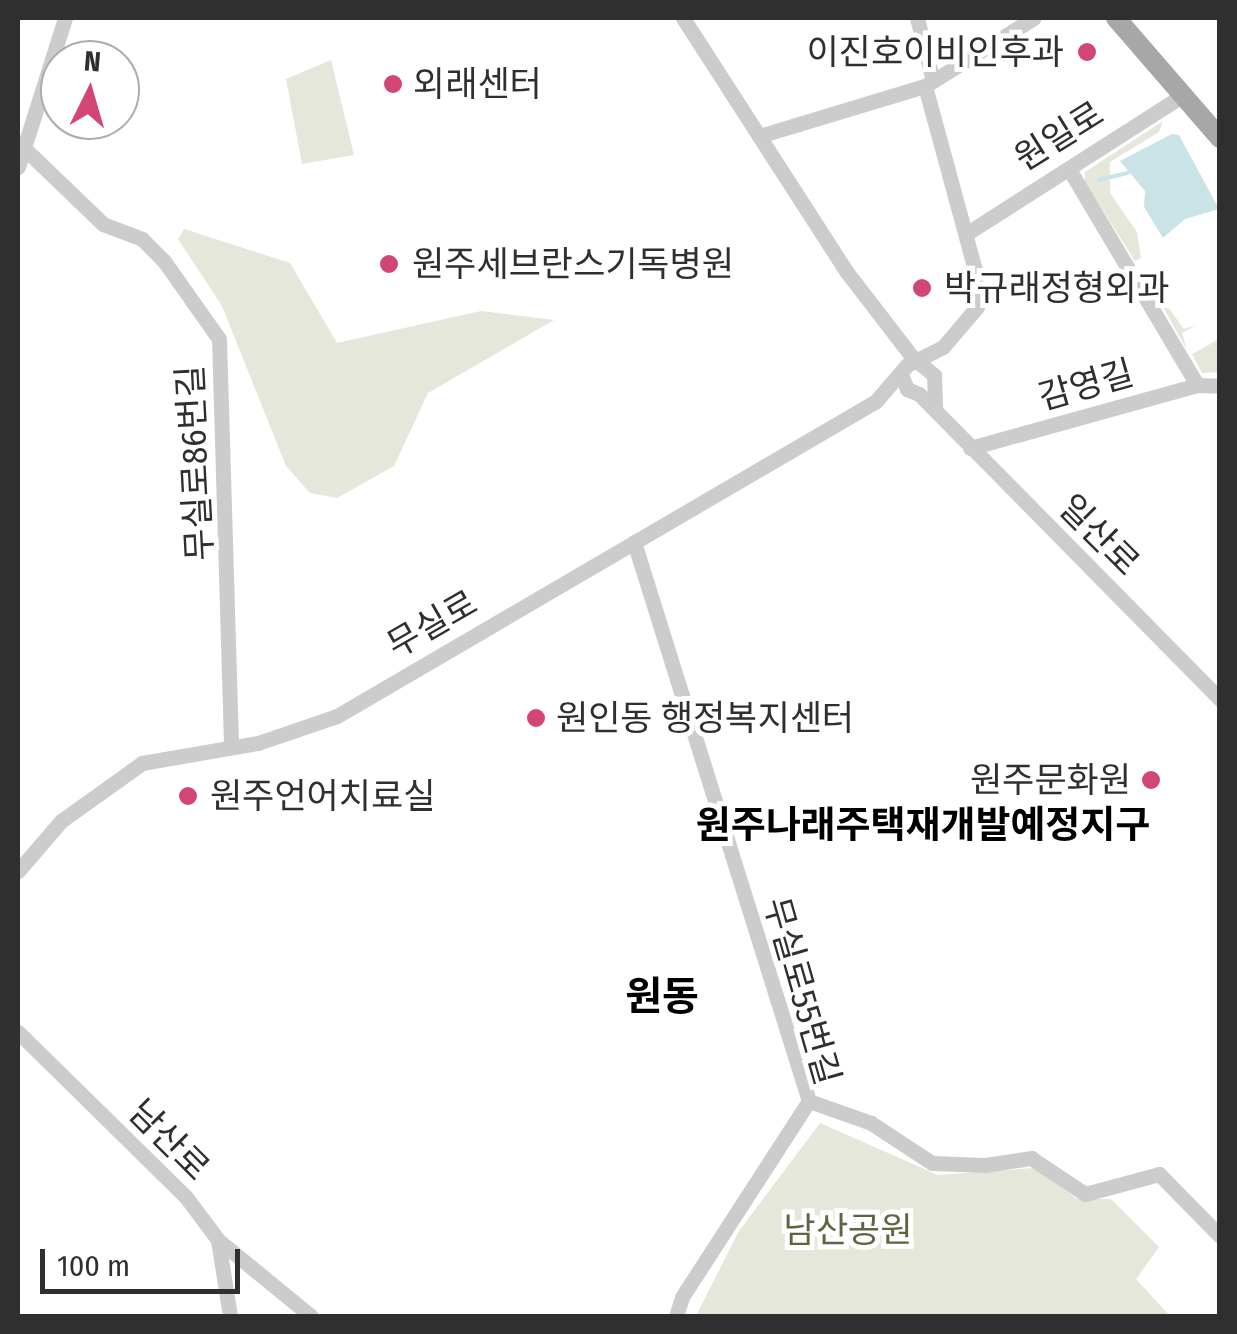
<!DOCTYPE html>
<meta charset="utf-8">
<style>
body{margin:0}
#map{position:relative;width:1237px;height:1334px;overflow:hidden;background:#fff;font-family:"Fira Sans Condensed","Noto Sans KR",sans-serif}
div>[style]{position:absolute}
.green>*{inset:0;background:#e5e7db}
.water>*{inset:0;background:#cae3e6}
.stream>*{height:4px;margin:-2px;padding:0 2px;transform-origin:2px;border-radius:2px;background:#cae3e6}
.minor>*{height:15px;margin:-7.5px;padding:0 7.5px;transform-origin:7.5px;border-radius:7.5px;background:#ccc}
.major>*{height:20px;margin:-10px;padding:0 10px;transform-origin:10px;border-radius:10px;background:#a7a7a7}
.dots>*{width:28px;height:28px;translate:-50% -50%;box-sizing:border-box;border:5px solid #fff;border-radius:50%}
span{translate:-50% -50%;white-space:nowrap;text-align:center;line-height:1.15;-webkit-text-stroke:10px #fff;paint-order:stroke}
.poi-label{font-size:35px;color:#2f2f2f}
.right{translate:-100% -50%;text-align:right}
.left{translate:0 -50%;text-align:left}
.street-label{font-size:35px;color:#2f2f2f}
.park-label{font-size:35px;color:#5c6641}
.neighbourhood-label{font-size:38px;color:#000;font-weight:700}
.quarter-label{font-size:40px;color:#000;font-weight:700}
.frame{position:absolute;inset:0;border:20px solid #2f2f2f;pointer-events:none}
.north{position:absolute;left:40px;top:40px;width:100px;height:100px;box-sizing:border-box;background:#fff;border:2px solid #acacac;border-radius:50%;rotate:5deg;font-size:28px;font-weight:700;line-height:40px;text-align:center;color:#2f2f2f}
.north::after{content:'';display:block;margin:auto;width:35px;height:45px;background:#d14674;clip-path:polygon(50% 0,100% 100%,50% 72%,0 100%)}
.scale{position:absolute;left:40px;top:1249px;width:200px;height:45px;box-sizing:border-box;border:5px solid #2f2f2f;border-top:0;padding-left:12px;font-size:30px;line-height:35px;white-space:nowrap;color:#2f2f2f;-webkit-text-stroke:8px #fff;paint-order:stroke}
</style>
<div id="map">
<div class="green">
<div style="clip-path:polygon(331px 60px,354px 155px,302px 164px,286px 79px)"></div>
<div style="clip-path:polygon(1163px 121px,1159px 132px,1110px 162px,1110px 193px,1137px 232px,1141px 258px,1135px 261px,1085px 182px,1085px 172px)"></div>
<div style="clip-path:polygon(184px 229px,290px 263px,337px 343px,481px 311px,554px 320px,428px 393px,394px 466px,337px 498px,310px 493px,286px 466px,222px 306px,178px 239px)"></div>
<div style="clip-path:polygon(1147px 278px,1184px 329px,1197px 325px,1182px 333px,1187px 350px)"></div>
<div style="clip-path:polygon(1219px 339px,1219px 372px,1202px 373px,1192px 354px)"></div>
<div style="clip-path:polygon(820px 1123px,938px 1175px,1035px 1168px,1077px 1199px,1111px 1199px,1159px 1247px,1136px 1279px,1170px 1316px,696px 1316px,739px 1231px)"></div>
</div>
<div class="water">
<div style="clip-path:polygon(1172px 134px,1179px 135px,1219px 209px,1185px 219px,1163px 238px,1144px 207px,1145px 191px,1120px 161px)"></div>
</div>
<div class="stream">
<div style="left:1099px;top:180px;width:30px;rotate:-14deg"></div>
</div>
<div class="minor">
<div style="left:683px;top:18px;width:301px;rotate:57.2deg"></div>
<div style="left:846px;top:271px;width:115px;rotate:52.4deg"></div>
<div style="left:917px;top:18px;width:65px;rotate:75.7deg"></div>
<div style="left:759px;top:136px;width:173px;rotate:-16.8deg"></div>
<div style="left:925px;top:86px;width:128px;rotate:-32deg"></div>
<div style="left:24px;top:148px;width:110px;rotate:43.9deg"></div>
<div style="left:103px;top:224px;width:42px;rotate:21deg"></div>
<div style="left:142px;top:239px;width:31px;rotate:45deg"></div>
<div style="left:164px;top:261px;width:95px;rotate:54.8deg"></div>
<div style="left:219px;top:339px;width:405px;rotate:88.3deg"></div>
<div style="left:18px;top:167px;width:156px;rotate:-72.5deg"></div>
<div style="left:1069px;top:169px;width:251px;rotate:59.3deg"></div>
<div style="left:969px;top:232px;width:254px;rotate:-32.6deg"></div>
<div style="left:918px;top:362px;width:21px;rotate:39deg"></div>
<div style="left:934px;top:375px;width:35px;rotate:88deg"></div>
<div style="left:902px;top:377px;width:13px;rotate:67deg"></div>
<div style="left:907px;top:389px;width:13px;rotate:23deg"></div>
<div style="left:919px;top:394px;width:429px;rotate:45.4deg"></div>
<div style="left:970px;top:448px;width:236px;rotate:-15.5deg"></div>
<div style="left:1197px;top:385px;width:23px;rotate:2deg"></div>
<div style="left:634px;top:542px;width:586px;rotate:72.62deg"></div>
<div style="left:18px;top:871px;width:66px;rotate:-49.3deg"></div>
<div style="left:61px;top:821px;width:100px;rotate:-35.6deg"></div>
<div style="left:142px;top:763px;width:118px;rotate:-9.8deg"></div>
<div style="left:258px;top:743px;width:83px;rotate:-18.9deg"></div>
<div style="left:337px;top:716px;width:624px;rotate:-30.3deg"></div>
<div style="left:876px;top:401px;width:48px;rotate:-49.3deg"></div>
<div style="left:907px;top:365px;width:40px;rotate:-26.6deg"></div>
<div style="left:943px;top:347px;width:52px;rotate:-49.6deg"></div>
<div style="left:977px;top:307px;width:37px;rotate:-93deg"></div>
<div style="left:975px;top:270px;width:191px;rotate:-105.2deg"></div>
<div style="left:18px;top:1032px;width:235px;rotate:44.5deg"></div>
<div style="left:186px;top:1197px;width:54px;rotate:53.3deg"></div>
<div style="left:218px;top:1240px;width:77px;rotate:81deg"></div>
<div style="left:809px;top:1101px;width:66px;rotate:19.5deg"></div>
<div style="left:871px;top:1123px;width:73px;rotate:33.3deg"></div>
<div style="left:932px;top:1163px;width:53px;rotate:2.2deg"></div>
<div style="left:985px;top:1165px;width:47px;rotate:-8.7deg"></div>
<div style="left:1031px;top:1158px;width:65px;rotate:33.7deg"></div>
<div style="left:1085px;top:1194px;width:77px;rotate:-15.1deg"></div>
<div style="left:1159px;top:1174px;width:87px;rotate:45.5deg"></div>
<div style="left:218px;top:1240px;width:120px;rotate:39.3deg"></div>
<div style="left:676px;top:1316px;width:20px;rotate:-72deg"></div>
<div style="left:682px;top:1297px;width:234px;rotate:-57.1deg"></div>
</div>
<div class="major">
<div style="left:1116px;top:18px;width:159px;rotate:49.1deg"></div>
</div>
<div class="dots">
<div style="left:1087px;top:52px;background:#d14674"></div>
<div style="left:393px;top:84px;background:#d14674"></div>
<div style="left:389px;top:264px;background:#d14674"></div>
<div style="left:922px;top:288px;background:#d14674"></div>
<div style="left:536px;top:718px;background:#d14674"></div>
<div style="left:1151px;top:780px;background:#d14674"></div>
<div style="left:188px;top:796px;background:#d14674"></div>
</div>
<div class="poi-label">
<span class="right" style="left:1064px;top:52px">이진호이비인후과</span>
<span class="left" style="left:413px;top:84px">외래센터</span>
<span class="left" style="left:412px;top:264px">원주세브란스기독병원</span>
<span class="left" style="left:944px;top:288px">박규래정형외과</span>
<span class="left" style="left:556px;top:718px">원인동 행정복지센터</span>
<span class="right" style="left:1131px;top:780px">원주문화원</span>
<span class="left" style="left:210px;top:796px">원주언어치료실</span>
</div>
<div class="street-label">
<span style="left:1059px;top:136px;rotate:-32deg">원일로</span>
<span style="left:1086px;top:385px;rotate:-16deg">감영길</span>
<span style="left:195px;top:463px;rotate:-93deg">무실로86번길</span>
<span style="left:1099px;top:535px;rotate:45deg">일산로</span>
<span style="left:432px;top:624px;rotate:-30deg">무실로</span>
<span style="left:802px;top:991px;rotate:74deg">무실로55번길</span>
<span style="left:169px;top:1140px;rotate:45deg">남산로</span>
</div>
<div class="park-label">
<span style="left:848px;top:1230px">남산공원</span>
</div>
<div class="neighbourhood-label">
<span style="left:923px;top:826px">원주나래주택재개발예정지구</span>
</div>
<div class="quarter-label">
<span style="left:662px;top:997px">원동</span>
</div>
<div class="frame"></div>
<div class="north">N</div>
<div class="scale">100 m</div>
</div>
